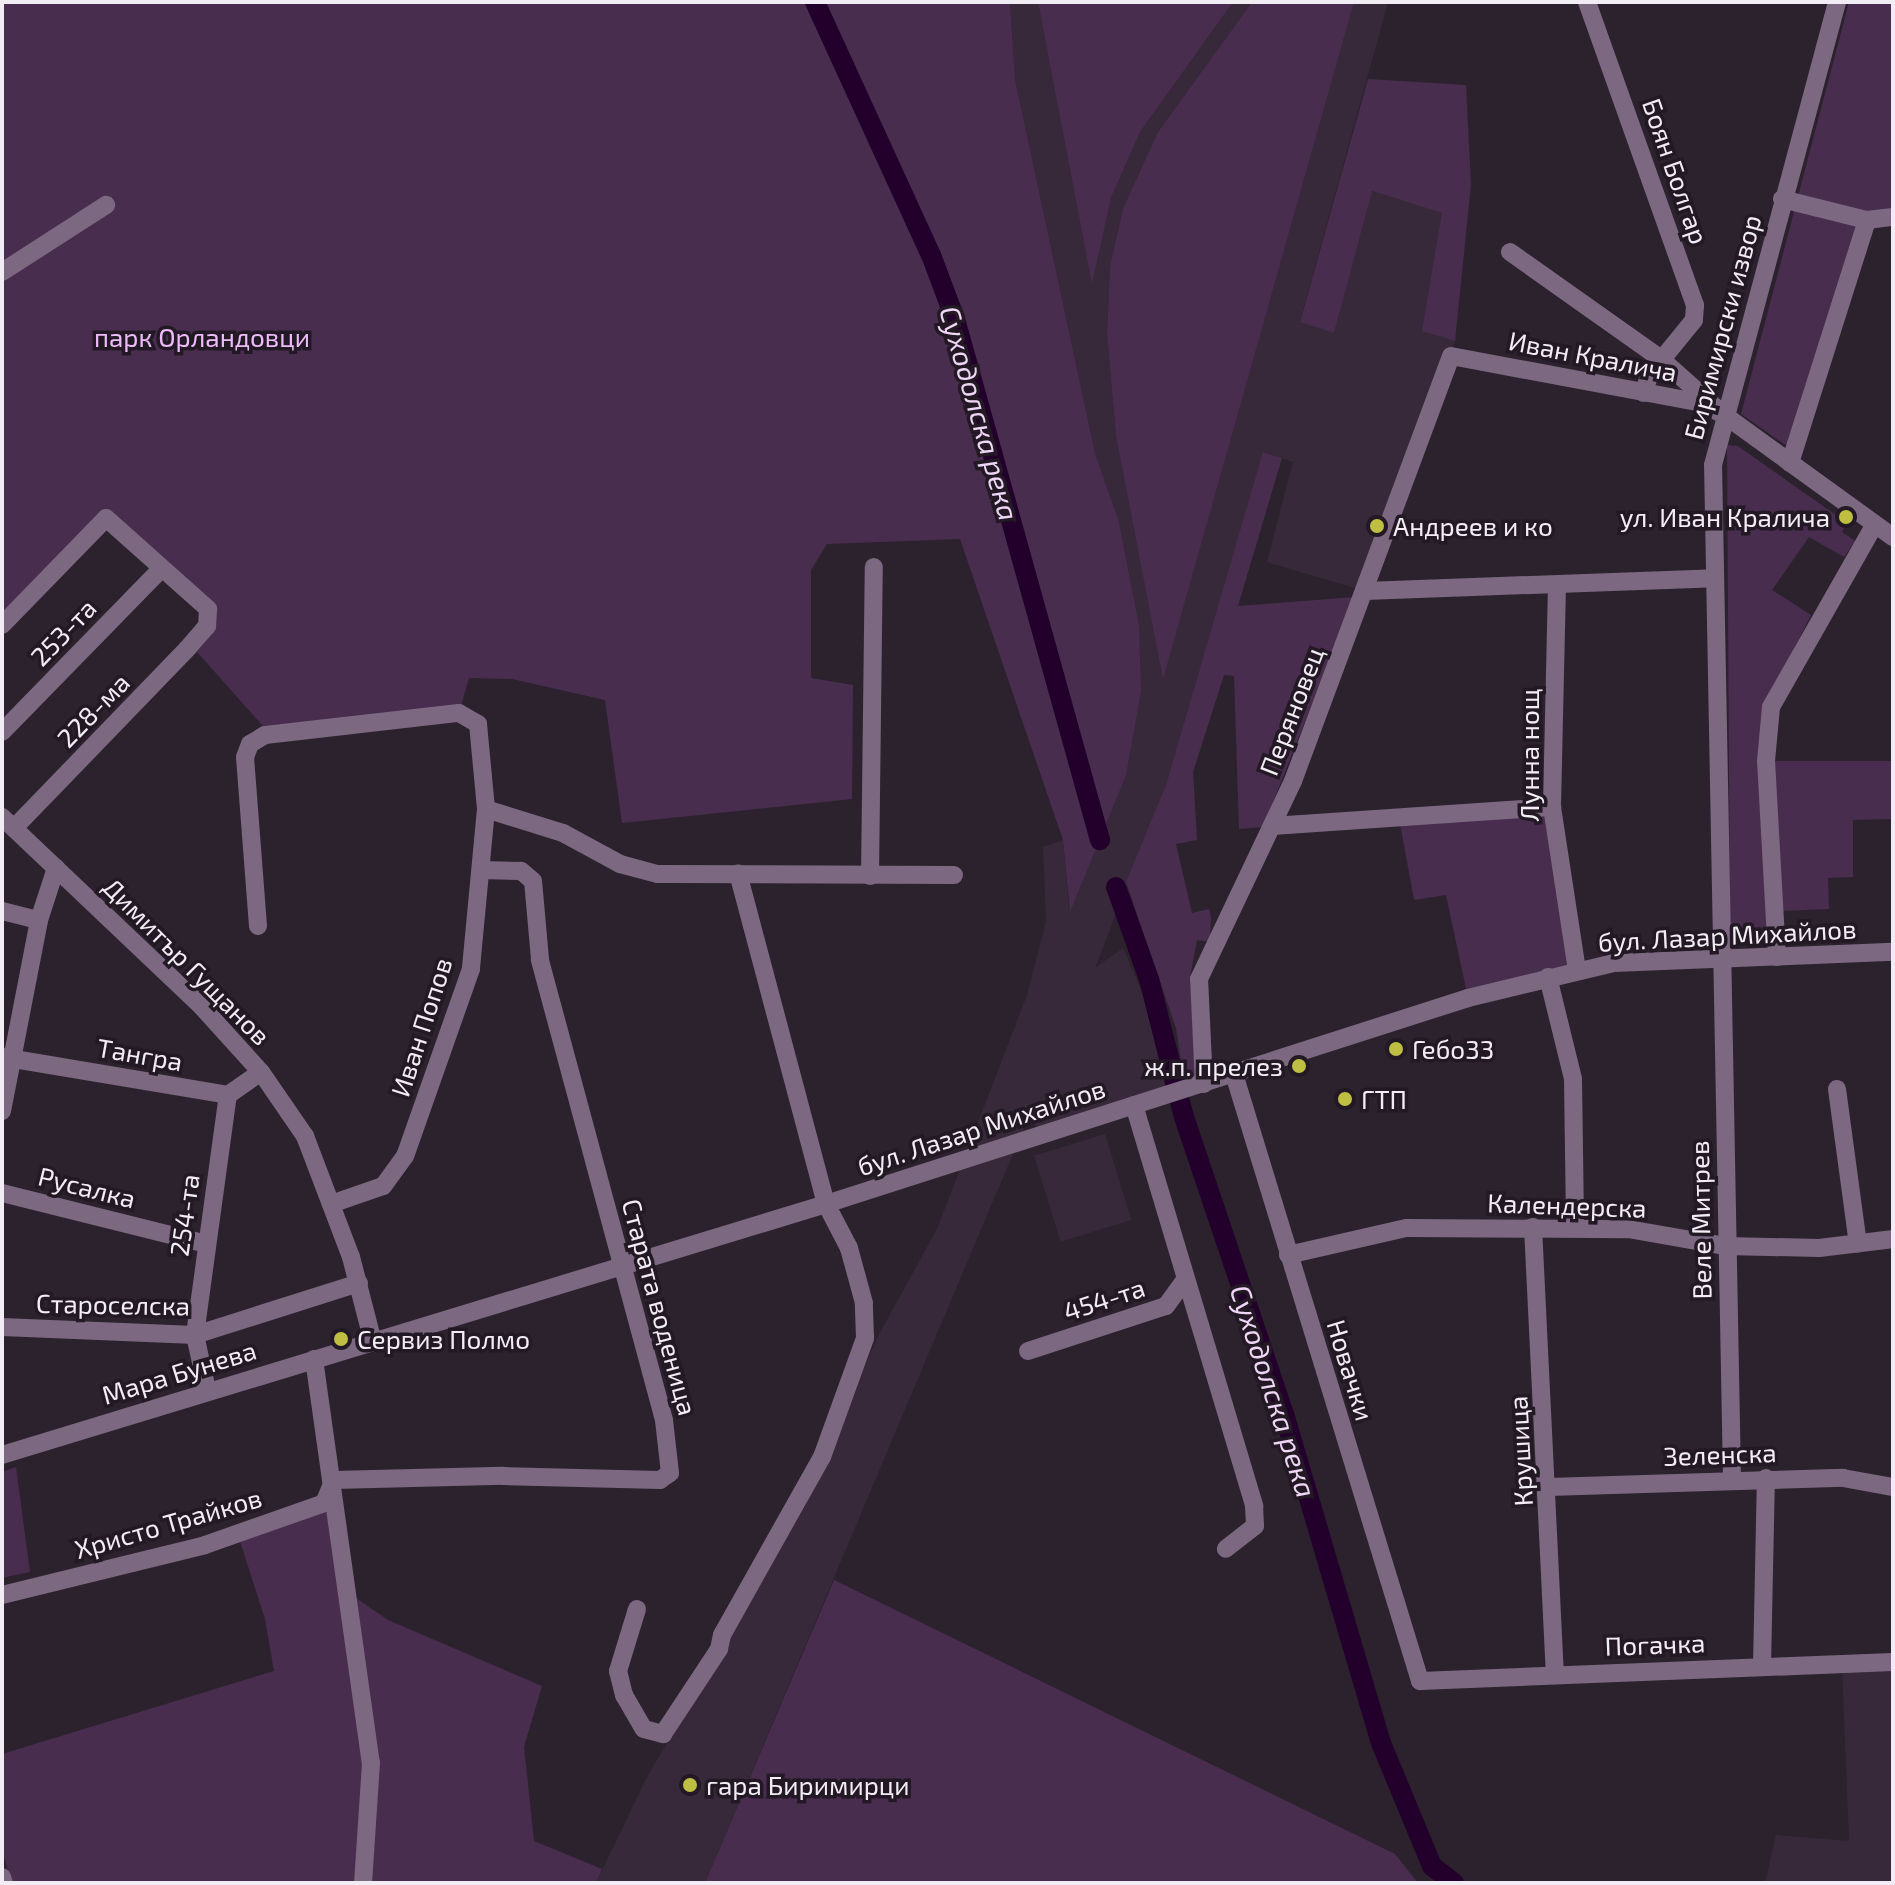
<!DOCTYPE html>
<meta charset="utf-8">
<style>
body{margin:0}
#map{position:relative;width:1895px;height:1885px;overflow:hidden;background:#2c222e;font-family:"Exo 2",sans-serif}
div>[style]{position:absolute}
.built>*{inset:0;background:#37293a;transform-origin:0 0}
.green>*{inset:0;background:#482d4f}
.river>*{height:20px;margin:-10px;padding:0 10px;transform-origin:10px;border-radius:10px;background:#22002b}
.minor>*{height:18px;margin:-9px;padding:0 9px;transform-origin:9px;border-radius:9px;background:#7c6981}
.dots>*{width:22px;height:22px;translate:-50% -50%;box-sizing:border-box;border:4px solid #221924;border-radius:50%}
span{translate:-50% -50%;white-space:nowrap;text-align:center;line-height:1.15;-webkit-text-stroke:7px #221924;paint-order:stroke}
.street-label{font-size:26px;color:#f2ecf4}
.park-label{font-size:26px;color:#eebbfa}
.poi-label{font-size:26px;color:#f2ecf4}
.right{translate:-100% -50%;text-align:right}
.left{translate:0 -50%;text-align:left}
.water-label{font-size:28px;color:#efd6f6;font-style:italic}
.frame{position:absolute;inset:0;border:4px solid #f2ecf4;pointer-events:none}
</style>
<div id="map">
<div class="built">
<div style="clip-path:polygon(1010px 2px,1038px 2px,1092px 282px,1111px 198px,1140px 132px,1233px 2px,1252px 2px,1158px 132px,1110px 267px,1107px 334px,1116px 436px,1163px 677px,1354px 2px,1388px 2px,1300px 321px,1334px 333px,1371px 191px,1443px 213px,1422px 330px,1455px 341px,1365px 591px,1267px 562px,1293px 462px,1264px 452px,1166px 785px,1095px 968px,1123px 948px,1148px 1006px,1167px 1095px,1039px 1136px,1031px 1111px,705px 1883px,596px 1883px,646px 1779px,804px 1508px,877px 1338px,937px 1229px,1027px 995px,1046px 922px,1043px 847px,1063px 840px,1069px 910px,1126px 774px,1139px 625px,1119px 522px,1095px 453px,1015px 79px)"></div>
<div style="left:1105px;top:1134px;width:90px;height:74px;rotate:73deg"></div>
<div style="clip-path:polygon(1893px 1662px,1893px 1883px,1765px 1883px,1776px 1835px,1849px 1841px,1842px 1664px)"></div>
</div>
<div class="green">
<div style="clip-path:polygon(2px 2px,1010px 2px,1015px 79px,1095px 453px,1119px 522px,1139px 625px,1141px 691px,1126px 775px,1070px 912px,1063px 840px,960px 539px,827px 544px,811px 570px,811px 678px,853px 685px,852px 799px,622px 823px,605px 700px,512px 679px,469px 678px,461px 706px,263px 726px,197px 652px,213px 632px,215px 605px,106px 510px,2px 616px)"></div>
<div style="clip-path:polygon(1038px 2px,1233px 2px,1140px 132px,1111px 198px,1092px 284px)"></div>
<div style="clip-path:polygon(1252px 2px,1354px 2px,1163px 679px,1116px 436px,1107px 334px,1110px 267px,1123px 209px,1158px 132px)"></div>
<div style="clip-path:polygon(1849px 2px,1893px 2px,1893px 210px,1861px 214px,1787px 446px,1741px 414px)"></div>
<div style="clip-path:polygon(1368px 79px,1466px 85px,1471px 185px,1455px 341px,1422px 331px,1442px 213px,1372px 191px,1334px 333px,1300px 322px)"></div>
<div style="clip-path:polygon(1727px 445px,1738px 446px,1847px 523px,1842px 532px,1855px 541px,1844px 557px,1809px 537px,1772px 590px,1811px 615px,1765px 706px,1772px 944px,1739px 945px,1730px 932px)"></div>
<div style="clip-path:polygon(1263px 452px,1282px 458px,1238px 606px,1355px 597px,1263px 827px,1239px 829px,1234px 676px,1224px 675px,1193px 772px,1197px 840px,1176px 844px,1192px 913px,1209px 909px,1211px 917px,1210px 942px,1197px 940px,1190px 977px,1196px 1076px,1184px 1081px,1176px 1028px,1126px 882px,1166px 785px)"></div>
<div style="clip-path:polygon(1766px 761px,1893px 761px,1893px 819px,1853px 820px,1853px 877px,1828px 878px,1829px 909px,1775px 911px)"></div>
<div style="clip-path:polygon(1552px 807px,1577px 971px,1468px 998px,1446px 895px,1414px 900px,1399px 818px)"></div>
<div style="clip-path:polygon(16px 1467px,30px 1572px,2px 1578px,2px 1472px)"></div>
<div style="clip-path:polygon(326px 1510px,347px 1592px,388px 1620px,542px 1686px,524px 1747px,534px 1841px,602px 1869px,596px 1883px,11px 1883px,2px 1849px,2px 1754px,274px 1671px,265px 1619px,239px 1538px)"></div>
<div style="clip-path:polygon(834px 1580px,1395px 1854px,1418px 1883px,705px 1883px)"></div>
</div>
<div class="river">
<div style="left:815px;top:2px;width:278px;rotate:65.4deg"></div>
<div style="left:931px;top:255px;width:68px;rotate:69.4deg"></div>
<div style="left:955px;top:319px;width:541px;rotate:74.45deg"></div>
<div style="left:1116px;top:887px;width:98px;rotate:70.3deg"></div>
<div style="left:1149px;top:979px;width:142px;rotate:75.8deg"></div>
<div style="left:1184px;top:1117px;width:317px;rotate:71.4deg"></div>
<div style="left:1285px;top:1417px;width:340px;rotate:73.6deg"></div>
<div style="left:1381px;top:1743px;width:133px;rotate:67.5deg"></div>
<div style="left:1432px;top:1866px;width:28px;rotate:38deg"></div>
</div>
<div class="minor">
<div style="left:1587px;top:2px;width:322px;rotate:70.4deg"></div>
<div style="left:1695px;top:305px;width:15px;rotate:94deg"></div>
<div style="left:1694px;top:320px;width:70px;rotate:129.2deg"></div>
<div style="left:1650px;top:374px;width:20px;rotate:110deg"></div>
<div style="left:1782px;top:199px;width:88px;rotate:13.9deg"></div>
<div style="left:1867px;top:220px;width:26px;rotate:-7deg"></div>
<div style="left:1510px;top:252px;width:185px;rotate:35.3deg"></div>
<div style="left:1661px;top:359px;width:83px;rotate:41.6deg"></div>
<div style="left:1723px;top:414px;width:210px;rotate:35.9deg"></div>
<div style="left:2px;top:272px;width:124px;rotate:-32.8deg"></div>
<div style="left:1790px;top:463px;width:255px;rotate:-72.4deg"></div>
<div style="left:1557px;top:585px;width:222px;rotate:91.3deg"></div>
<div style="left:1552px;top:807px;width:166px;rotate:81.3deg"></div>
<div style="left:1365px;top:591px;width:350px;rotate:-2.1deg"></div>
<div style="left:2px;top:625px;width:149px;rotate:-45.8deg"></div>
<div style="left:106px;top:518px;width:137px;rotate:41.7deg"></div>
<div style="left:208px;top:609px;width:17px;rotate:93deg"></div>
<div style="left:207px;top:626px;width:30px;rotate:131deg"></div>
<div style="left:187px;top:649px;width:249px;rotate:134deg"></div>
<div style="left:2px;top:732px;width:229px;rotate:-45.7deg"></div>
<div style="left:486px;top:809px;width:81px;rotate:17.3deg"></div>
<div style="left:563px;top:833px;width:65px;rotate:28.5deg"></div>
<div style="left:620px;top:864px;width:39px;rotate:15deg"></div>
<div style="left:658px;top:874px;width:296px;rotate:0.2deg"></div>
<div style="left:2px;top:817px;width:276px;rotate:43.5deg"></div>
<div style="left:202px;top:1007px;width:88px;rotate:47.8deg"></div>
<div style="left:261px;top:1072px;width:78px;rotate:55.5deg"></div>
<div style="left:305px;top:1136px;width:129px;rotate:69.2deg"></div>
<div style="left:351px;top:1257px;width:88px;rotate:75.5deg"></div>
<div style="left:1272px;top:826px;width:281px;rotate:-3.9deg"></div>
<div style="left:870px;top:876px;width:309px;rotate:-89.3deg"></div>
<div style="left:2px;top:911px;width:38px;rotate:14deg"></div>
<div style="left:258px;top:926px;width:169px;rotate:-94.4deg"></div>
<div style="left:245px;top:757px;width:14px;rotate:-69deg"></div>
<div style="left:250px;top:744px;width:17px;rotate:-31deg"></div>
<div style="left:265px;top:735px;width:195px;rotate:-6.5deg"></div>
<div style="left:459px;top:713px;width:22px;rotate:30deg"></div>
<div style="left:478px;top:724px;width:85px;rotate:84.6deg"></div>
<div style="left:486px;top:809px;width:161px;rotate:95.4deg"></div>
<div style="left:471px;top:969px;width:198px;rotate:109.4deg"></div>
<div style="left:405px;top:1156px;width:37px;rotate:126deg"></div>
<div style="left:383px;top:1186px;width:55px;rotate:160.9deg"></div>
<div style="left:1777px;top:957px;width:196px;rotate:-93.2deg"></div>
<div style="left:1766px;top:761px;width:54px;rotate:-84.7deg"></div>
<div style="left:1771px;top:707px;width:210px;rotate:-60.4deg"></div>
<div style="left:1548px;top:977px;width:105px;rotate:76.2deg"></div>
<div style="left:1573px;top:1079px;width:148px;rotate:89.2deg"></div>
<div style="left:2px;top:1057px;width:229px;rotate:9.5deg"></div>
<div style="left:228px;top:1095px;width:40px;rotate:-34.9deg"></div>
<div style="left:1234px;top:1074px;width:635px;rotate:72.96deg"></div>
<div style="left:1420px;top:1681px;width:473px;rotate:-2.3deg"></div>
<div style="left:1204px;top:1084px;width:105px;rotate:-92.7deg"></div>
<div style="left:1199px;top:979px;width:219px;rotate:-64.6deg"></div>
<div style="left:1293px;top:781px;width:453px;rotate:-69.6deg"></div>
<div style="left:1451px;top:356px;width:250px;rotate:10.6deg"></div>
<div style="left:1697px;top:402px;width:29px;rotate:25deg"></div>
<div style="left:1837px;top:1089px;width:156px;rotate:82.3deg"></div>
<div style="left:1134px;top:1105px;width:419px;rotate:73.3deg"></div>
<div style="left:1254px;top:1506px;width:20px;rotate:87deg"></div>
<div style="left:1255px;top:1526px;width:37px;rotate:142deg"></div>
<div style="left:2px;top:1111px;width:195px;rotate:-79deg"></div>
<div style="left:39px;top:920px;width:55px;rotate:-71.9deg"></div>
<div style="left:2px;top:1193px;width:210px;rotate:14deg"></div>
<div style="left:1533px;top:1227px;width:447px;rotate:87.2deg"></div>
<div style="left:1288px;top:1255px;width:121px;rotate:-12.9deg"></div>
<div style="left:1406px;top:1228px;width:222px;rotate:0.3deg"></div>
<div style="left:1628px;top:1229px;width:98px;rotate:9.9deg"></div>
<div style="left:1725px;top:1246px;width:94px;rotate:1.2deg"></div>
<div style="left:1819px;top:1248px;width:75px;rotate:-6.9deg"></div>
<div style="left:2px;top:1327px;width:193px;rotate:2.4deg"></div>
<div style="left:195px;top:1335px;width:172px;rotate:-17.6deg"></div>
<div style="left:1028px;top:1351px;width:145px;rotate:-18.1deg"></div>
<div style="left:1166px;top:1306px;width:32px;rotate:-54deg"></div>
<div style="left:314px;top:1359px;width:408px;rotate:82deg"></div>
<div style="left:371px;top:1763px;width:120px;rotate:93.8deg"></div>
<div style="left:207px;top:1390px;width:56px;rotate:-102.3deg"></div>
<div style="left:195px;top:1335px;width:242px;rotate:-82.2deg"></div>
<div style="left:2px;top:1455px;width:861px;rotate:-16.94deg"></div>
<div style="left:826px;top:1204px;width:674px;rotate:-17.79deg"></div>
<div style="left:1468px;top:998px;width:150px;rotate:-13.5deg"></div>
<div style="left:1614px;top:963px;width:279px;rotate:-2.3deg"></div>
<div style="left:1732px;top:1479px;width:1014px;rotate:-91.07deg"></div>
<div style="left:1713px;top:465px;width:479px;rotate:-75deg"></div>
<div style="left:1549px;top:1487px;width:294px;rotate:-1.8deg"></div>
<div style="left:1843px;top:1478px;width:51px;rotate:10.2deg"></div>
<div style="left:2px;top:1595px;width:209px;rotate:-13.8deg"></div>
<div style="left:205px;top:1545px;width:126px;rotate:-19.4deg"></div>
<div style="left:324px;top:1503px;width:25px;rotate:-67deg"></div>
<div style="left:334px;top:1480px;width:169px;rotate:-1.4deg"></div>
<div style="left:503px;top:1476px;width:157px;rotate:1.5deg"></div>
<div style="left:660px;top:1480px;width:12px;rotate:-35deg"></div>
<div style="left:670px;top:1473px;width:53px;rotate:-96.5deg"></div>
<div style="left:664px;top:1420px;width:477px;rotate:-105.1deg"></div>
<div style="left:540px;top:959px;width:78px;rotate:-95.1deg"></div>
<div style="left:533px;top:881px;width:16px;rotate:-140deg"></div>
<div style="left:521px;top:871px;width:40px;rotate:-178.6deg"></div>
<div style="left:637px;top:1609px;width:65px;rotate:107deg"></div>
<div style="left:618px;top:1671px;width:25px;rotate:76deg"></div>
<div style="left:624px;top:1695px;width:39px;rotate:60deg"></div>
<div style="left:644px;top:1729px;width:20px;rotate:15deg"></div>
<div style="left:663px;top:1734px;width:102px;rotate:-56.6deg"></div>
<div style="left:719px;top:1649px;width:14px;rotate:-78deg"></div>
<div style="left:722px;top:1635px;width:204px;rotate:-60.7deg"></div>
<div style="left:822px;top:1457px;width:127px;rotate:-70.1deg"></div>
<div style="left:865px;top:1338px;width:35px;rotate:-92deg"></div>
<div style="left:864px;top:1303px;width:57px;rotate:-105.3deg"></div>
<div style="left:849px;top:1248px;width:50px;rotate:-117.6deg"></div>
<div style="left:826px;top:1204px;width:342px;rotate:-104.9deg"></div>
<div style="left:1762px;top:1666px;width:188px;rotate:-88.8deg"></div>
<div style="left:2px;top:1877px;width:6px;rotate:72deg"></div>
</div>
<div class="dots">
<div style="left:1846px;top:517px;background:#bebf42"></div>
<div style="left:1377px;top:526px;background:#bebf42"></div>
<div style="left:1396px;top:1049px;background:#bebf42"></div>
<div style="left:1299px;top:1066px;background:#bebf42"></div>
<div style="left:1345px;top:1099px;background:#bebf42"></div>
<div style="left:341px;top:1339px;background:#bebf42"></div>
<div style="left:690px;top:1785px;background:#bebf42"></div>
</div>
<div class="street-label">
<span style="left:1676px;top:171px;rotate:71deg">Боян Болгар</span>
<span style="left:1722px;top:327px;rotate:-75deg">Биримирски извор</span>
<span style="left:1593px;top:356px;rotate:11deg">Иван Кралича</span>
<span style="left:63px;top:632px;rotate:-46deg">253-та</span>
<span style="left:93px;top:710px;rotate:-46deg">228-ма</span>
<span style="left:1291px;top:711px;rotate:-69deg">Перяновец</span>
<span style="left:1529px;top:755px;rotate:-90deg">Лунна нощ</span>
<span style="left:1727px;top:935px;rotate:-3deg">бул. Лазар Михайлов</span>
<span style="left:187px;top:961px;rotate:45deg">Димитър Гущанов</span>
<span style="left:421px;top:1027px;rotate:-72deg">Иван Попов</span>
<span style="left:140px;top:1054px;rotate:10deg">Тангра</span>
<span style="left:981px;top:1127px;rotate:-18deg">бул. Лазар Михайлов</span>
<span style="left:87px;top:1187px;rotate:14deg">Русалка</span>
<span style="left:1567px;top:1205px;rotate:2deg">Календерска</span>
<span style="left:184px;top:1215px;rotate:-82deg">254-та</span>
<span style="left:1700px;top:1220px;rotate:-91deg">Веле Митрев</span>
<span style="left:1104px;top:1299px;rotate:-18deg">454-та</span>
<span style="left:113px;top:1304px;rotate:1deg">Староселска</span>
<span style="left:660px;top:1307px;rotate:75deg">Старата воденица</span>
<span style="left:1351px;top:1370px;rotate:73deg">Новачки</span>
<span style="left:179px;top:1372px;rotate:-17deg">Мара Бунева</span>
<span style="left:1520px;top:1451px;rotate:-93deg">Крушица</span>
<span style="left:1720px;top:1454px;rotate:-2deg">Зеленска</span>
<span style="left:168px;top:1523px;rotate:-16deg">Христо Трайков</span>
<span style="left:1655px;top:1644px;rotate:-2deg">Погачка</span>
</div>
<div class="park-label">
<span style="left:202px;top:337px">парк Орландовци</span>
</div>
<div class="poi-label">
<span class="right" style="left:1830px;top:517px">ул. Иван Кралича</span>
<span class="left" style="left:1393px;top:526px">Андреев и ко</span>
<span class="left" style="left:1412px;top:1049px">Гебо33</span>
<span class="right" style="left:1283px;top:1066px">ж.п. прелез</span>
<span class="left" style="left:1361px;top:1099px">ГТП</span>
<span class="left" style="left:357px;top:1339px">Сервиз Полмо</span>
<span class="left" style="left:706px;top:1785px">гара Биримирци</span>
</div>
<div class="water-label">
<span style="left:980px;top:413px;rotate:74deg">Суходолска река</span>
<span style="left:1274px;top:1391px;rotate:72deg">Суходолска река</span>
</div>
<div class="frame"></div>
</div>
